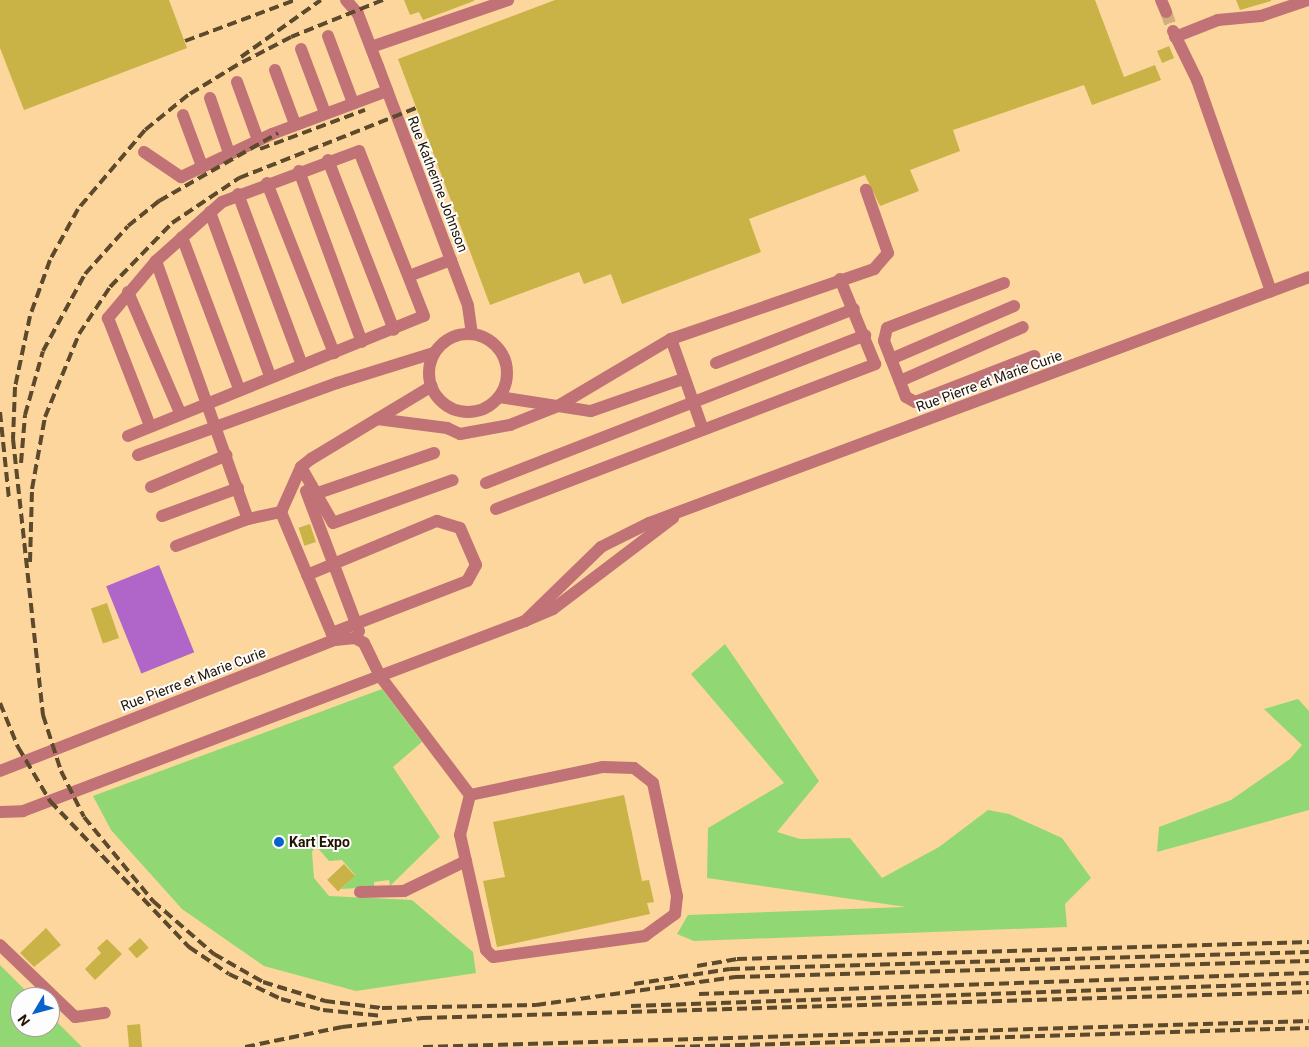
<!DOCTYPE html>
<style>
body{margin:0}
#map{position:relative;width:1309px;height:1047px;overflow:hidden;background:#fcd69c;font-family:Roboto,sans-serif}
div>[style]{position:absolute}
.green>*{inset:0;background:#91d874}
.water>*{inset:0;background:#b066c8;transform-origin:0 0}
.building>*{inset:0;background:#c9b347;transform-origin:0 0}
.minor-tunnel>*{height:12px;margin-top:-6px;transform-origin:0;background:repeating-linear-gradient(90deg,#d0af7d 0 12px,transparent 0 18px)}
.minor>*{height:12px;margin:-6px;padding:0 6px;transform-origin:6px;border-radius:6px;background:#c17276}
.minor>.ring{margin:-6px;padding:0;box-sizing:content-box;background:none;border:12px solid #c17276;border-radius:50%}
.rail>*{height:4px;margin-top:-2px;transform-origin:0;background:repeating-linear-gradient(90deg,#5d492b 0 10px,transparent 0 15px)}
.dots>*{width:14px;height:14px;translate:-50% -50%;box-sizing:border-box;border:2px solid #fdfdfd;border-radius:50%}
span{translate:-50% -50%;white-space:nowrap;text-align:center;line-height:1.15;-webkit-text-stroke:4px #fdfdfd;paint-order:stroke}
.street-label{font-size:14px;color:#211300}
.poi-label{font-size:14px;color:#211300;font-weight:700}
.left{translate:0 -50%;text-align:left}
.north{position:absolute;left:10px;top:987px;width:50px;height:50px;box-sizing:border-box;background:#fdfdfd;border:1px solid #a59f98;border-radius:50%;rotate:233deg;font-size:14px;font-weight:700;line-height:20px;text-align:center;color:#211300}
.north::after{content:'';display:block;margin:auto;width:18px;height:22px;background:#0762cb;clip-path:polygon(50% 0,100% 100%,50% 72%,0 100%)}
</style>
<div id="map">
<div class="green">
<div style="clip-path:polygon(725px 644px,819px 781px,777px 832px,800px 839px,850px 838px,882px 878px,939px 847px,988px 810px,1009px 814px,1062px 838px,1091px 878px,1065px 904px,1067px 927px,694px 941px,677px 934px,688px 915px,906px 907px,707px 878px,708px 828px,784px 783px,691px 674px)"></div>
<div style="clip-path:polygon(382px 689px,422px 742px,393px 767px,440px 837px,390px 886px,389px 880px,374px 882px,374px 887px,341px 889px,355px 875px,342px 860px,329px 861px,316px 846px,312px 852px,314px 878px,329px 896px,412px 900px,473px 952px,476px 973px,356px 991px,264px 966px,182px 909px,111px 830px,93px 796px)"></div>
<div style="clip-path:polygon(1298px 699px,1309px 711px,1309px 810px,1157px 852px,1159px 827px,1231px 800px,1290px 759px,1302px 745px,1264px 709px)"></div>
<div style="clip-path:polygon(0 965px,32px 997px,20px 997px,20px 1027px,50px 1027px,50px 1015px,82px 1047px,0 1047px)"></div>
</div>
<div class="water">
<div style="left:159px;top:565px;width:94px;height:57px;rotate:68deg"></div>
</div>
<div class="building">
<div style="clip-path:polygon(0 0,169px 0,187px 48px,24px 110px,0 48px)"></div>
<div style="clip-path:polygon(404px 0,474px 0,474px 1px,423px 20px,419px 12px,410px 15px)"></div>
<div style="clip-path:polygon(555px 0,1095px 0,1124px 77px,1155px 65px,1161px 80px,1092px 105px,1084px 85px,953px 130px,960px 151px,910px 170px,919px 191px,880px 206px,865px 175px,749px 219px,761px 252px,622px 304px,611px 274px,584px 284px,579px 272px,490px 305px,398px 59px)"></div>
<div style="clip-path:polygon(1236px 0,1271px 0,1271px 1px,1240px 10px)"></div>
<div style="left:1169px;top:46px;width:13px;height:13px;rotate:67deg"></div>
<div style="left:310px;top:524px;width:19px;height:12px;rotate:72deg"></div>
<div style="left:107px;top:603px;width:37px;height:17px;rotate:71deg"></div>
<div style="clip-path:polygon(624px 795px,642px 881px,649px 880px,654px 902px,647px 903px,650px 914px,497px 947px,483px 881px,505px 877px,493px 822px)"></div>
<div style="left:344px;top:864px;width:16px;height:23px;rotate:47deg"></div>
<div style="clip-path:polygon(46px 928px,61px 945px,34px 967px,20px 953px)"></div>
<div style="left:140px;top:938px;width:13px;height:16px;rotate:48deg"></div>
<div style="clip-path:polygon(107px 939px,122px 954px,95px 980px,85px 969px,101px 953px,97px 948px)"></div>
<div style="left:140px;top:1024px;width:23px;height:13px;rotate:85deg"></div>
</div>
<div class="minor-tunnel">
<div style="left:1166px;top:12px;width:20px;rotate:70deg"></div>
</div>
<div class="minor">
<div style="left:346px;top:0;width:18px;rotate:49deg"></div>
<div style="left:358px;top:14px;width:56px;rotate:69deg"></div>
<div style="left:378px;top:66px;width:256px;rotate:69.4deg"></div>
<div style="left:468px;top:306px;width:28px;rotate:82deg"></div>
<div style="left:1161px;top:0;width:13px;rotate:67deg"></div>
<div style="left:1173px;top:31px;width:55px;rotate:63.9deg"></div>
<div style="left:1197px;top:80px;width:224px;rotate:70.7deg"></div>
<div style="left:328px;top:36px;width:72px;rotate:69.5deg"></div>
<div style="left:1175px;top:37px;width:46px;rotate:-21.6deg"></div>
<div style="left:1218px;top:20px;width:43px;rotate:-5.3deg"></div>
<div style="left:1261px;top:16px;width:50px;rotate:-18.8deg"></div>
<div style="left:371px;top:47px;width:145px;rotate:-18.9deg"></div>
<div style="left:301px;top:49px;width:68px;rotate:69.4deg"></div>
<div style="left:275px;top:70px;width:58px;rotate:69.7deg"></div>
<div style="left:237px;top:82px;width:62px;rotate:70.1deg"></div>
<div style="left:210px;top:98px;width:58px;rotate:70.9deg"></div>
<div style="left:183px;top:115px;width:54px;rotate:69.6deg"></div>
<div style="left:144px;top:152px;width:45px;rotate:34deg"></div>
<div style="left:181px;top:177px;width:101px;rotate:-25.3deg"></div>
<div style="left:272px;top:134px;width:123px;rotate:-20.5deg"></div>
<div style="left:328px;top:160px;width:182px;rotate:68.8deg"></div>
<div style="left:299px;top:171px;width:182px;rotate:69.8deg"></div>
<div style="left:267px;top:183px;width:183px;rotate:68.5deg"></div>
<div style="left:238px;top:194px;width:183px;rotate:69.5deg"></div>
<div style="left:210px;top:212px;width:175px;rotate:69.9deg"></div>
<div style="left:182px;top:237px;width:162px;rotate:69.4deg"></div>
<div style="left:156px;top:261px;width:274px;rotate:70.4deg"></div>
<div style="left:409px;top:276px;width:45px;rotate:-20.9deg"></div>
<div style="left:1004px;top:283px;width:125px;rotate:159deg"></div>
<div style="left:887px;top:328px;width:13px;rotate:103deg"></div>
<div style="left:884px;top:341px;width:60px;rotate:68.6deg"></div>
<div style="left:906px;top:397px;width:10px;rotate:29deg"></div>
<div style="left:915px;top:402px;width:128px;rotate:-21.1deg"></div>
<div style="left:128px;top:292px;width:132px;rotate:66.7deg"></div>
<div class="ring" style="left:429px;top:334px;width:66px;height:66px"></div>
<div style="left:671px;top:339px;width:96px;rotate:70.6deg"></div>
<div style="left:891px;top:359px;width:134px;rotate:-23.3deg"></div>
<div style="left:716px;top:363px;width:148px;rotate:-21.4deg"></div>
<div style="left:900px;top:381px;width:134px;rotate:-23.7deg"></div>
<div style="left:499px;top:397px;width:60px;rotate:8.7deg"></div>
<div style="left:558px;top:406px;width:131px;rotate:-30.7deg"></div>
<div style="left:671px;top:339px;width:215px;rotate:-19deg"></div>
<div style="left:874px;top:269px;width:21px;rotate:-49deg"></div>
<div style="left:888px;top:253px;width:67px;rotate:-109.2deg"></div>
<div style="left:377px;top:419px;width:71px;rotate:7.3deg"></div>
<div style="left:447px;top:428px;width:14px;rotate:25deg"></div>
<div style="left:460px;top:434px;width:51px;rotate:-10.2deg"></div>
<div style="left:510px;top:425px;width:52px;rotate:-21.6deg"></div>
<div style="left:558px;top:406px;width:33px;rotate:9deg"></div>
<div style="left:591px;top:411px;width:97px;rotate:-19.2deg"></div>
<div style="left:128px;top:436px;width:319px;rotate:-22.1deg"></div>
<div style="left:424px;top:316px;width:177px;rotate:-111.5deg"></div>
<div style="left:359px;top:151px;width:146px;rotate:159.6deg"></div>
<div style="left:222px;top:202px;width:89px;rotate:138.2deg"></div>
<div style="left:156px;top:261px;width:75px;rotate:130.1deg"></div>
<div style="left:108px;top:318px;width:116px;rotate:68.7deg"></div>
<div style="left:138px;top:455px;width:212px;rotate:-19.9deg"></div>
<div style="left:337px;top:383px;width:102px;rotate:-17.2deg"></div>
<div style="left:301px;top:467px;width:64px;rotate:60.3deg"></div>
<div style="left:333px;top:523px;width:127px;rotate:-19.7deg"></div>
<div style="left:486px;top:483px;width:407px;rotate:-21.3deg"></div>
<div style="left:151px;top:487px;width:82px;rotate:-22.8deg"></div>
<div style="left:306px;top:491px;width:150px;rotate:69.3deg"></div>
<div style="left:315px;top:494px;width:126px;rotate:-19deg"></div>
<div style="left:496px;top:509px;width:406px;rotate:-20.9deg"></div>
<div style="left:875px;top:364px;width:92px;rotate:-112.4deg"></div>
<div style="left:162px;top:516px;width:81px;rotate:-20.2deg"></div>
<div style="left:176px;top:546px;width:77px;rotate:-20.6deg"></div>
<div style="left:248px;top:519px;width:34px;rotate:-12deg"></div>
<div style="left:307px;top:575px;width:141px;rotate:-22.6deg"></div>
<div style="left:437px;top:521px;width:24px;rotate:17deg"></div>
<div style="left:460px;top:528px;width:40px;rotate:66.6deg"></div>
<div style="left:476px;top:565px;width:18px;rotate:119deg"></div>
<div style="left:467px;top:581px;width:145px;rotate:158.9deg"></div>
<div style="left:525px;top:621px;width:106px;rotate:-44.2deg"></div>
<div style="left:601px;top:547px;width:54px;rotate:-26.6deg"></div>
<div style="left:649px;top:523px;width:704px;rotate:-20.44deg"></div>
<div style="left:334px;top:639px;width:138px;rotate:-112.7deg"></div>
<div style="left:281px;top:512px;width:49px;rotate:-66deg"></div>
<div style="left:301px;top:467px;width:13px;rotate:-39deg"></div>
<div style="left:311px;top:459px;width:141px;rotate:-31.1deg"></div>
<div style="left:603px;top:767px;width:31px;rotate:2deg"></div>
<div style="left:634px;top:768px;width:24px;rotate:38deg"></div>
<div style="left:653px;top:783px;width:116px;rotate:78deg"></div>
<div style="left:677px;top:896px;width:18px;rotate:96deg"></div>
<div style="left:675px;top:914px;width:37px;rotate:144deg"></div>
<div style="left:645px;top:936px;width:153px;rotate:172.1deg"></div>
<div style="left:493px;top:957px;width:10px;rotate:-135deg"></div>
<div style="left:486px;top:950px;width:118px;rotate:-102.7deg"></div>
<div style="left:460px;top:835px;width:41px;rotate:-76deg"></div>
<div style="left:470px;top:795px;width:136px;rotate:-11.9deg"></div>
<div style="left:0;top:771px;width:360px;rotate:-21.4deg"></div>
<div style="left:335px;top:640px;width:20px;rotate:-6deg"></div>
<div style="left:355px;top:638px;width:10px;rotate:29deg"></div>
<div style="left:364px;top:643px;width:37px;rotate:64deg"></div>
<div style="left:380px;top:676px;width:149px;rotate:52.9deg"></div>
<div style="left:0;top:812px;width:23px;rotate:-2deg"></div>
<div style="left:23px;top:811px;width:537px;rotate:-20.73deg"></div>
<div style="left:525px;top:621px;width:30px;rotate:-23deg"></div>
<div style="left:553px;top:609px;width:151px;rotate:-37.2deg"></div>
<div style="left:360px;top:892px;width:44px;rotate:-1.3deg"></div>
<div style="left:404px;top:891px;width:69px;rotate:-25.8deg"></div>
<div style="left:0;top:945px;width:104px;rotate:43.8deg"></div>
<div style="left:75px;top:1017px;width:30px;rotate:-8deg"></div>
</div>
<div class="rail">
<div style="left:383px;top:0;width:99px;rotate:158.1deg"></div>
<div style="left:291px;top:37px;width:61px;rotate:152.6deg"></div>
<div style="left:237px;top:65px;width:57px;rotate:148.5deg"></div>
<div style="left:188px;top:95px;width:55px;rotate:140.9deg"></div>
<div style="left:145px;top:130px;width:104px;rotate:130.3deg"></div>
<div style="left:78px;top:209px;width:58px;rotate:118.8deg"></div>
<div style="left:50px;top:260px;width:59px;rotate:109.7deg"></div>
<div style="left:30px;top:316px;width:73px;rotate:101.9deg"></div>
<div style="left:15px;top:387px;width:52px;rotate:92.2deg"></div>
<div style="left:13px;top:439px;width:278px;rotate:83.8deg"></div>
<div style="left:43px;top:715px;width:59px;rotate:72.2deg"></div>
<div style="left:61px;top:771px;width:51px;rotate:63.4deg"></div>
<div style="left:84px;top:817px;width:109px;rotate:50.6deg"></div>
<div style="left:153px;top:901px;width:81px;rotate:41deg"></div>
<div style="left:214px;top:954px;width:56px;rotate:29.7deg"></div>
<div style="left:263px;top:982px;width:65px;rotate:17deg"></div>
<div style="left:325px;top:1001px;width:57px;rotate:7deg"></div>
<div style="left:382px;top:1008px;width:154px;rotate:-1.1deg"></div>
<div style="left:536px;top:1005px;width:201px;rotate:-8deg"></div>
<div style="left:735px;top:977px;width:574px;rotate:-1.6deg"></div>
<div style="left:185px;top:41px;width:117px;rotate:-20.4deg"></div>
<div style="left:241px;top:57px;width:98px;rotate:-35.5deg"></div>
<div style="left:260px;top:149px;width:112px;rotate:-20.4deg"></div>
<div style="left:0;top:412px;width:87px;rotate:84.1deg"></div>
<div style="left:21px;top:463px;width:48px;rotate:-85.2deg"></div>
<div style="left:25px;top:415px;width:66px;rotate:-74.3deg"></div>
<div style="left:43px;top:351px;width:88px;rotate:-61.4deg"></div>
<div style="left:85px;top:274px;width:64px;rotate:-48.1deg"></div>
<div style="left:128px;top:226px;width:40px;rotate:-39deg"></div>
<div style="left:159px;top:201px;width:137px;rotate:-29.7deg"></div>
<div style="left:30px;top:562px;width:73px;rotate:-88.4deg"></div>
<div style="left:32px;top:489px;width:73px;rotate:-79.8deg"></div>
<div style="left:45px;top:417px;width:90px;rotate:-67.7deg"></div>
<div style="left:79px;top:334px;width:56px;rotate:-56.6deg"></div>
<div style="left:110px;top:287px;width:89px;rotate:-45.9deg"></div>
<div style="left:172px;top:223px;width:81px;rotate:-33.9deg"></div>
<div style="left:239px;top:178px;width:190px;rotate:-21.6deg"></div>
<div style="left:0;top:703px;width:48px;rotate:67.8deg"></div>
<div style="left:18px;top:747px;width:63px;rotate:59.3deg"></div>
<div style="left:50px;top:801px;width:202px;rotate:46.4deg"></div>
<div style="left:189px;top:947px;width:48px;rotate:34deg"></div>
<div style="left:229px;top:974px;width:58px;rotate:25.7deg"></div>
<div style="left:281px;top:999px;width:43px;rotate:14.7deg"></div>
<div style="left:323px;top:1010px;width:60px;rotate:5.7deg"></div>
<div style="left:697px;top:966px;width:41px;rotate:-9.9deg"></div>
<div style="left:737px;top:959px;width:572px;rotate:-1.7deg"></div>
<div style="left:634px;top:984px;width:97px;rotate:-8.9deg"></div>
<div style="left:730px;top:969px;width:579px;rotate:-1.68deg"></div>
<div style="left:699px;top:994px;width:610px;rotate:-1.97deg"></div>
<div style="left:631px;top:1006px;width:678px;rotate:-1.94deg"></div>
<div style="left:245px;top:1047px;width:99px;rotate:-11.7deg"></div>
<div style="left:342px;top:1027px;width:81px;rotate:-6.4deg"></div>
<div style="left:422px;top:1018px;width:887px;rotate:-1.68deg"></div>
<div style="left:423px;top:1047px;width:886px;rotate:-1.68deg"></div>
<div style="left:675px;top:1047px;width:634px;rotate:-1.72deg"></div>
</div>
<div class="dots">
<div style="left:279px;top:842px;background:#0762cb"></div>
</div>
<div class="street-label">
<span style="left:438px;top:184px;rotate:69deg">Rue Katherine Johnson</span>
<span style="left:989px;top:381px;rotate:-20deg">Rue Pierre et Marie Curie</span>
<span style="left:193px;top:679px;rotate:-21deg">Rue Pierre et Marie Curie</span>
</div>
<div class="poi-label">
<span class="left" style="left:289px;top:842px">Kart Expo</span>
</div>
<div class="north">N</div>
</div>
